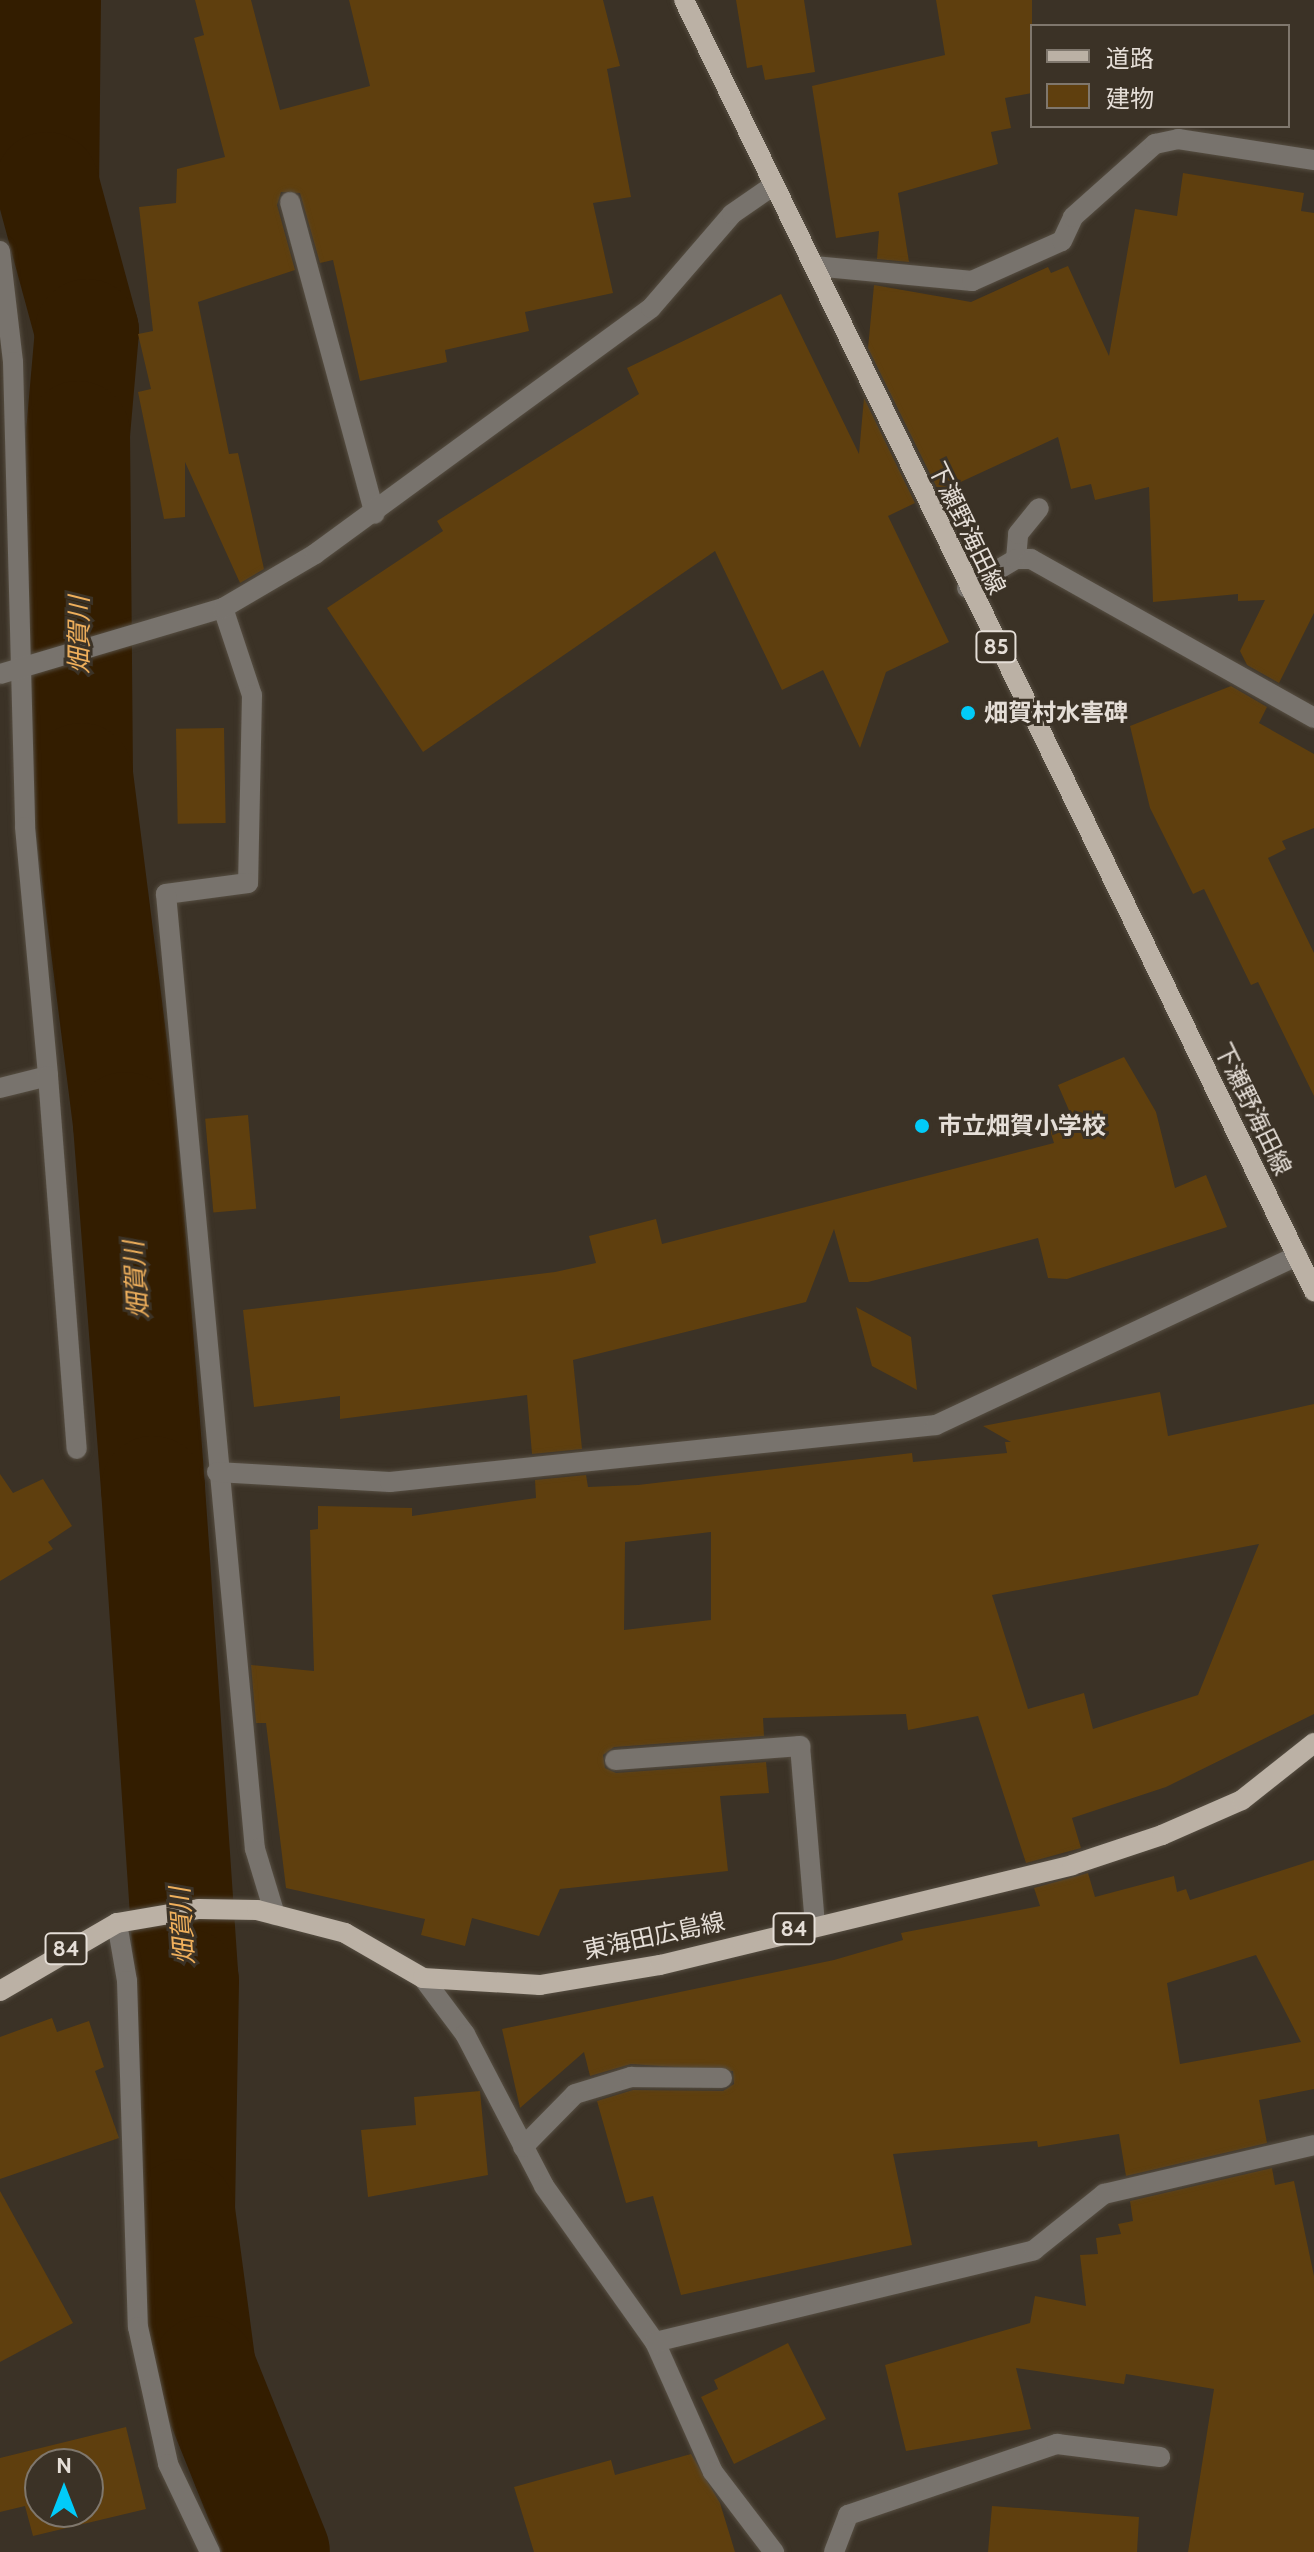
<!DOCTYPE html>
<meta charset="utf-8">
<style>
body{margin:0}
#map{position:relative;width:1314px;height:2552px;overflow:hidden;background:#3b3226;font-family:Cabin,"Noto Sans JP",sans-serif}
div>[style]{position:absolute}
.river>*{height:104px;margin:-52px;padding:0 52px;transform-origin:52px;border-radius:52px;background:#331d00}
.building>*{inset:0;background:#5f3f0e;transform-origin:0 0}
.roads{filter:drop-shadow(0 0 2px #564e42) drop-shadow(0 0 2px #564e42)}
.minor>*{height:20px;margin:-10px;padding:0 10px;transform-origin:10px;border-radius:10px;background:#78736d}
.major>*{height:20px;margin:-10px;padding:0 10px;transform-origin:10px;border-radius:10px;background:#bbb1a5}
.dots>*{width:22px;height:22px;translate:-50% -50%;box-sizing:border-box;border:4px solid #3b3226;border-radius:50%}
span{translate:-50% -50%;white-space:nowrap;text-align:center;line-height:1.15;-webkit-text-stroke:6px #3b3226;paint-order:stroke}
.shield-label span{padding:2px 6px;background:#3b3226;border:2px solid;border-radius:6px;-webkit-text-stroke-width:0}
.shield-label{font-size:22px;color:#e5ded7;font-weight:700}
.street-label{font-size:24px;color:#e5ded7}
.poi-label{font-size:24px;color:#e5ded7;font-weight:700}
.left{translate:0 -50%;text-align:left}
.water-label{font-size:26px;color:#f0b05c;font-style:italic}
.legend{position:absolute;left:1030px;top:24px;width:260px;height:104px;box-sizing:border-box;background:#3b3226;border:2px solid #7f776d;margin:0;padding:10px 14px;list-style:none;font-size:24px;color:#e5ded7}
.legend li{display:flex;align-items:center;gap:16px;height:40px}
.legend b{width:40px;border:2px solid #7f776d}
.north{position:absolute;left:24px;top:2448px;width:80px;height:80px;box-sizing:border-box;background:#3b3226;border:2px solid #7f776d;border-radius:50%;rotate:0deg;font-size:22px;font-weight:700;line-height:32px;text-align:center;color:#e5ded7}
.north::after{content:'';display:block;margin:auto;width:28px;height:36px;background:#01cbf9;clip-path:polygon(50% 0,100% 100%,50% 72%,0 100%)}
</style>
<div id="map">
<div class="river">
<div style="left:49px;top:0;width:184px;rotate:90.6deg"></div>
<div style="left:47px;top:184px;width:152px;rotate:74.8deg"></div>
<div style="left:87px;top:331px;width:102px;rotate:95deg"></div>
<div style="left:78px;top:433px;width:342px;rotate:89.5deg"></div>
<div style="left:81px;top:775px;width:352px;rotate:82.8deg"></div>
<div style="left:125px;top:1124px;width:365px;rotate:85.6deg"></div>
<div style="left:153px;top:1488px;width:494px;rotate:86.1deg"></div>
<div style="left:187px;top:1981px;width:230px;rotate:91deg"></div>
<div style="left:183px;top:2211px;width:158px;rotate:82.4deg"></div>
<div style="left:204px;top:2368px;width:198px;rotate:68.1deg"></div>
</div>
<div class="building">
<div style="clip-path:polygon(195px 0,251px 0,280px 110px,370px 86px,349px 0,603px 0,620px 66px,607px 69px,631px 197px,593px 203px,613px 293px,525px 312px,529px 331px,445px 350px,447px 362px,360px 381px,333px 260px,320px 263px,300px 193px,281px 192px,277px 205px,295px 270px,198px 302px,229px 454px,238px 453px,264px 569px,240px 583px,185px 462px,185px 517px,164px 519px,138px 392px,151px 389px,138px 334px,153px 331px,139px 207px,176px 203px,177px 169px,225px 157px,194px 38px,204px 35px)"></div>
<div style="clip-path:polygon(736px 0,804px 0,815px 72px,765px 80px,762px 65px,747px 68px)"></div>
<div style="clip-path:polygon(936px 0,1032px 0,1032px 93px,1005px 98px,1011px 128px,991px 132px,998px 164px,898px 193px,909px 262px,877px 259px,879px 231px,836px 238px,812px 86px,945px 55px)"></div>
<div style="clip-path:polygon(1183px 173px,1304px 193px,1301px 211px,1314px 213px,1314px 613px,1279px 683px,1247px 665px,1240px 651px,1265px 600px,1238px 601px,1238px 594px,1153px 602px,1149px 487px,1095px 500px,1091px 484px,1071px 489px,1058px 437px,939px 492px,868px 348px,874px 285px,971px 302px,1048px 267px,1051px 273px,1068px 266px,1109px 356px,1135px 209px,1177px 216px)"></div>
<div style="clip-path:polygon(781px 294px,859px 454px,864px 398px,915px 503px,888px 516px,949px 642px,886px 672px,860px 748px,823px 670px,782px 690px,715px 551px,423px 752px,327px 608px,443px 531px,437px 521px,639px 394px,627px 368px)"></div>
<div style="clip-path:polygon(1231px 686px,1267px 707px,1259px 723px,1314px 754px,1314px 828px,1282px 841px,1286px 849px,1268px 858px,1314px 953px,1314px 1096px,1258px 982px,1251px 985px,1204px 889px,1193px 894px,1150px 808px,1130px 726px)"></div>
<div style="left:224px;top:728px;width:95px;height:48px;rotate:89deg"></div>
<div style="clip-path:polygon(1124px 1057px,1156px 1112px,1175px 1188px,1206px 1175px,1227px 1227px,1067px 1279px,1048px 1278px,1038px 1238px,868px 1282px,849px 1282px,834px 1229px,806px 1302px,573px 1360px,582px 1449px,532px 1454px,527px 1395px,340px 1419px,340px 1396px,254px 1407px,243px 1310px,555px 1272px,596px 1263px,589px 1236px,656px 1219px,662px 1244px,1054px 1143px,1047px 1121px,1071px 1115px,1058px 1085px)"></div>
<div style="left:248px;top:1115px;width:94px;height:43px;rotate:85deg"></div>
<div style="clip-path:polygon(856px 1307px,911px 1337px,917px 1390px,872px 1366px)"></div>
<div style="clip-path:polygon(evenodd,1160px 1392px,1168px 1436px,1314px 1404px,1314px 1714px,1166px 1787px,1072px 1818px,1081px 1848px,1026px 1863px,978px 1716px,908px 1730px,906px 1714px,763px 1718px,764px 1736px,614px 1747px,603px 1755px,605px 1768px,616px 1773px,766px 1762px,769px 1793px,720px 1796px,728px 1871px,560px 1889px,539px 1936px,472px 1918px,465px 1946px,421px 1935px,425px 1919px,286px 1888px,266px 1723px,256px 1723px,251px 1665px,314px 1671px,310px 1530px,318px 1529px,318px 1506px,412px 1508px,412px 1516px,536px 1498px,535px 1480px,586px 1475px,588px 1487px,638px 1485px,912px 1453px,913px 1462px,1007px 1453px,1005px 1442px,1011px 1442px,983px 1426px,1160px 1392px,711px 1532px,711px 1620px,624px 1630px,625px 1542px,711px 1532px,1160px 1392px,1259px 1544px,1198px 1695px,1093px 1729px,1084px 1693px,1028px 1709px,992px 1595px,1259px 1544px)"></div>
<div style="clip-path:polygon(0 1474px,13px 1493px,43px 1479px,72px 1526px,48px 1542px,53px 1549px,0 1581px)"></div>
<div style="clip-path:polygon(evenodd,1314px 1860px,1314px 2089px,1259px 2100px,1267px 2143px,1126px 2176px,1119px 2134px,1038px 2147px,1037px 2141px,893px 2154px,912px 2245px,681px 2295px,653px 2196px,626px 2203px,597px 2101px,633px 2090px,723px 2091px,734px 2084px,733px 2071px,631px 2064px,590px 2076px,584px 2052px,520px 2108px,502px 2029px,834px 1960px,903px 1940px,901px 1933px,1040px 1906px,1034px 1888px,1088px 1873px,1095px 1897px,1174px 1876px,1177px 1892px,1186px 1889px,1190px 1900px,1314px 1860px,1256px 1955px,1301px 2042px,1180px 2064px,1167px 1983px,1256px 1955px)"></div>
<div style="clip-path:polygon(52px 2018px,57px 2032px,89px 2021px,104px 2067px,95px 2071px,119px 2138px,0 2179px,0 2037px)"></div>
<div style="clip-path:polygon(480px 2091px,488px 2175px,368px 2197px,361px 2130px,416px 2125px,414px 2097px)"></div>
<div style="clip-path:polygon(1272px 2168px,1275px 2185px,1294px 2181px,1314px 2276px,1314px 2552px,1188px 2552px,1214px 2389px,1126px 2374px,1124px 2384px,1016px 2368px,1031px 2429px,906px 2451px,885px 2365px,1030px 2323px,1035px 2296px,1086px 2306px,1080px 2255px,1098px 2254px,1096px 2238px,1121px 2234px,1118px 2224px,1133px 2221px,1130px 2201px)"></div>
<div style="clip-path:polygon(0 2191px,73px 2323px,0 2362px)"></div>
<div style="clip-path:polygon(788px 2343px,826px 2419px,734px 2464px,701px 2397px,718px 2389px,714px 2380px)"></div>
<div style="clip-path:polygon(evenodd,126px 2427px,146px 2509px,33px 2536px,25px 2506px,0 2512px,0 2458px,126px 2427px,40px 2464px,88px 2464px,88px 2512px,40px 2512px,40px 2464px)"></div>
<div style="clip-path:polygon(691px 2454px,720px 2503px,735px 2552px,534px 2552px,514px 2487px,611px 2460px,615px 2475px)"></div>
<div style="clip-path:polygon(992px 2506px,1139px 2517px,1137px 2552px,988px 2552px)"></div>
</div>
<div class="roads">
<div class="minor">
<div style="left:290px;top:202px;width:323px;rotate:74.8deg"></div>
<div style="left:0;top:251px;width:112px;rotate:83.3deg"></div>
<div style="left:13px;top:362px;width:465px;rotate:88.5deg"></div>
<div style="left:25px;top:827px;width:250px;rotate:84.7deg"></div>
<div style="left:48px;top:1076px;width:49px;rotate:166deg"></div>
<div style="left:814px;top:266px;width:159px;rotate:5.4deg"></div>
<div style="left:972px;top:281px;width:98px;rotate:-24deg"></div>
<div style="left:1062px;top:241px;width:26px;rotate:-65deg"></div>
<div style="left:1073px;top:217px;width:110px;rotate:-41.7deg"></div>
<div style="left:1155px;top:144px;width:24px;rotate:-12deg"></div>
<div style="left:1178px;top:139px;width:138px;rotate:8.8deg"></div>
<div style="left:1016px;top:559px;width:25px;rotate:-85deg"></div>
<div style="left:1018px;top:534px;width:33px;rotate:-51deg"></div>
<div style="left:967px;top:588px;width:57px;rotate:-30.6deg"></div>
<div style="left:1016px;top:559px;width:15px"></div>
<div style="left:1031px;top:559px;width:325px;rotate:29.3deg"></div>
<div style="left:223px;top:608px;width:92px;rotate:71.6deg"></div>
<div style="left:252px;top:695px;width:188px;rotate:91.2deg"></div>
<div style="left:248px;top:883px;width:83px;rotate:172.4deg"></div>
<div style="left:166px;top:894px;width:959px;rotate:84.68deg"></div>
<div style="left:255px;top:1849px;width:69px;rotate:73.1deg"></div>
<div style="left:0;top:674px;width:233px;rotate:-16.5deg"></div>
<div style="left:223px;top:608px;width:107px;rotate:-30.4deg"></div>
<div style="left:315px;top:554px;width:416px;rotate:-36.2deg"></div>
<div style="left:651px;top:308px;width:124px;rotate:-49.2deg"></div>
<div style="left:732px;top:214px;width:51px;rotate:-34.6deg"></div>
<div style="left:48px;top:1076px;width:374px;rotate:85.6deg"></div>
<div style="left:217px;top:1472px;width:173px;rotate:3.3deg"></div>
<div style="left:390px;top:1482px;width:549px;rotate:-5.96deg"></div>
<div style="left:936px;top:1425px;width:399px;rotate:-25.1deg"></div>
<div style="left:615px;top:1760px;width:186px;rotate:-4.3deg"></div>
<div style="left:800px;top:1746px;width:179px;rotate:85.2deg"></div>
<div style="left:117px;top:1923px;width:59px;rotate:80.2deg"></div>
<div style="left:127px;top:1981px;width:346px;rotate:88.2deg"></div>
<div style="left:138px;top:2327px;width:140px;rotate:77.6deg"></div>
<div style="left:168px;top:2464px;width:98px;rotate:64.5deg"></div>
<div style="left:423px;top:1978px;width:70px;rotate:53.1deg"></div>
<div style="left:465px;top:2034px;width:171px;rotate:62.5deg"></div>
<div style="left:544px;top:2186px;width:191px;rotate:54.6deg"></div>
<div style="left:655px;top:2342px;width:142px;rotate:66deg"></div>
<div style="left:713px;top:2472px;width:101px;rotate:52.7deg"></div>
<div style="left:523px;top:2147px;width:74px;rotate:-45.5deg"></div>
<div style="left:575px;top:2094px;width:59px;rotate:-16.9deg"></div>
<div style="left:631px;top:2077px;width:91px;rotate:0.6deg"></div>
<div style="left:655px;top:2342px;width:390px;rotate:-13.6deg"></div>
<div style="left:1034px;top:2250px;width:90px;rotate:-38.7deg"></div>
<div style="left:1104px;top:2194px;width:216px;rotate:-13.1deg"></div>
<div style="left:834px;top:2552px;width:40px;rotate:-69deg"></div>
<div style="left:848px;top:2515px;width:221px;rotate:-18.8deg"></div>
<div style="left:1057px;top:2444px;width:104px;rotate:7.2deg"></div>
</div>
<div class="major">
<div style="left:684px;top:0;width:1437px;rotate:63.99deg"></div>
<div style="left:0;top:1991px;width:135px;rotate:-30.2deg"></div>
<div style="left:117px;top:1923px;width:83px;rotate:-9.7deg"></div>
<div style="left:199px;top:1909px;width:58px;rotate:1deg"></div>
<div style="left:257px;top:1910px;width:91px;rotate:14.6deg"></div>
<div style="left:345px;top:1933px;width:90px;rotate:30deg"></div>
<div style="left:423px;top:1978px;width:117px;rotate:3.4deg"></div>
<div style="left:540px;top:1985px;width:122px;rotate:-9.5deg"></div>
<div style="left:660px;top:1965px;width:424px;rotate:-13.6deg"></div>
<div style="left:1072px;top:1865px;width:95px;rotate:-18.4deg"></div>
<div style="left:1162px;top:1835px;width:87px;rotate:-23.6deg"></div>
<div style="left:1242px;top:1800px;width:92px;rotate:-38.4deg"></div>
</div>
</div>
<div class="dots">
<div style="left:968px;top:713px;background:#01cbf9"></div>
<div style="left:922px;top:1126px;background:#01cbf9"></div>
</div>
<div class="shield-label">
<span style="left:996px;top:647px">85</span>
<span style="left:794px;top:1929px">84</span>
<span style="left:66px;top:1949px">84</span>
</div>
<div class="street-label">
<span style="left:967px;top:528px;rotate:64deg">下瀬野海田線</span>
<span style="left:1253px;top:1109px;rotate:64deg">下瀬野海田線</span>
<span style="left:654px;top:1936px;rotate:-12deg">東海田広島線</span>
</div>
<div class="poi-label">
<span class="left" style="left:984px;top:713px">畑賀村水害碑</span>
<span class="left" style="left:938px;top:1126px">市立畑賀小学校</span>
</div>
<div class="water-label">
<span style="left:80px;top:635px;rotate:-90deg">畑賀川</span>
<span style="left:137px;top:1280px;rotate:-94deg">畑賀川</span>
<span style="left:183px;top:1926px;rotate:-94deg">畑賀川</span>
</div>
<ul class="legend">
<li><b style="height:10px;background:#bbb1a5"></b>道路</li>
<li><b style="height:22px;background:#5f3f0e"></b>建物</li>
</ul>
<div class="north">N</div>
</div>
